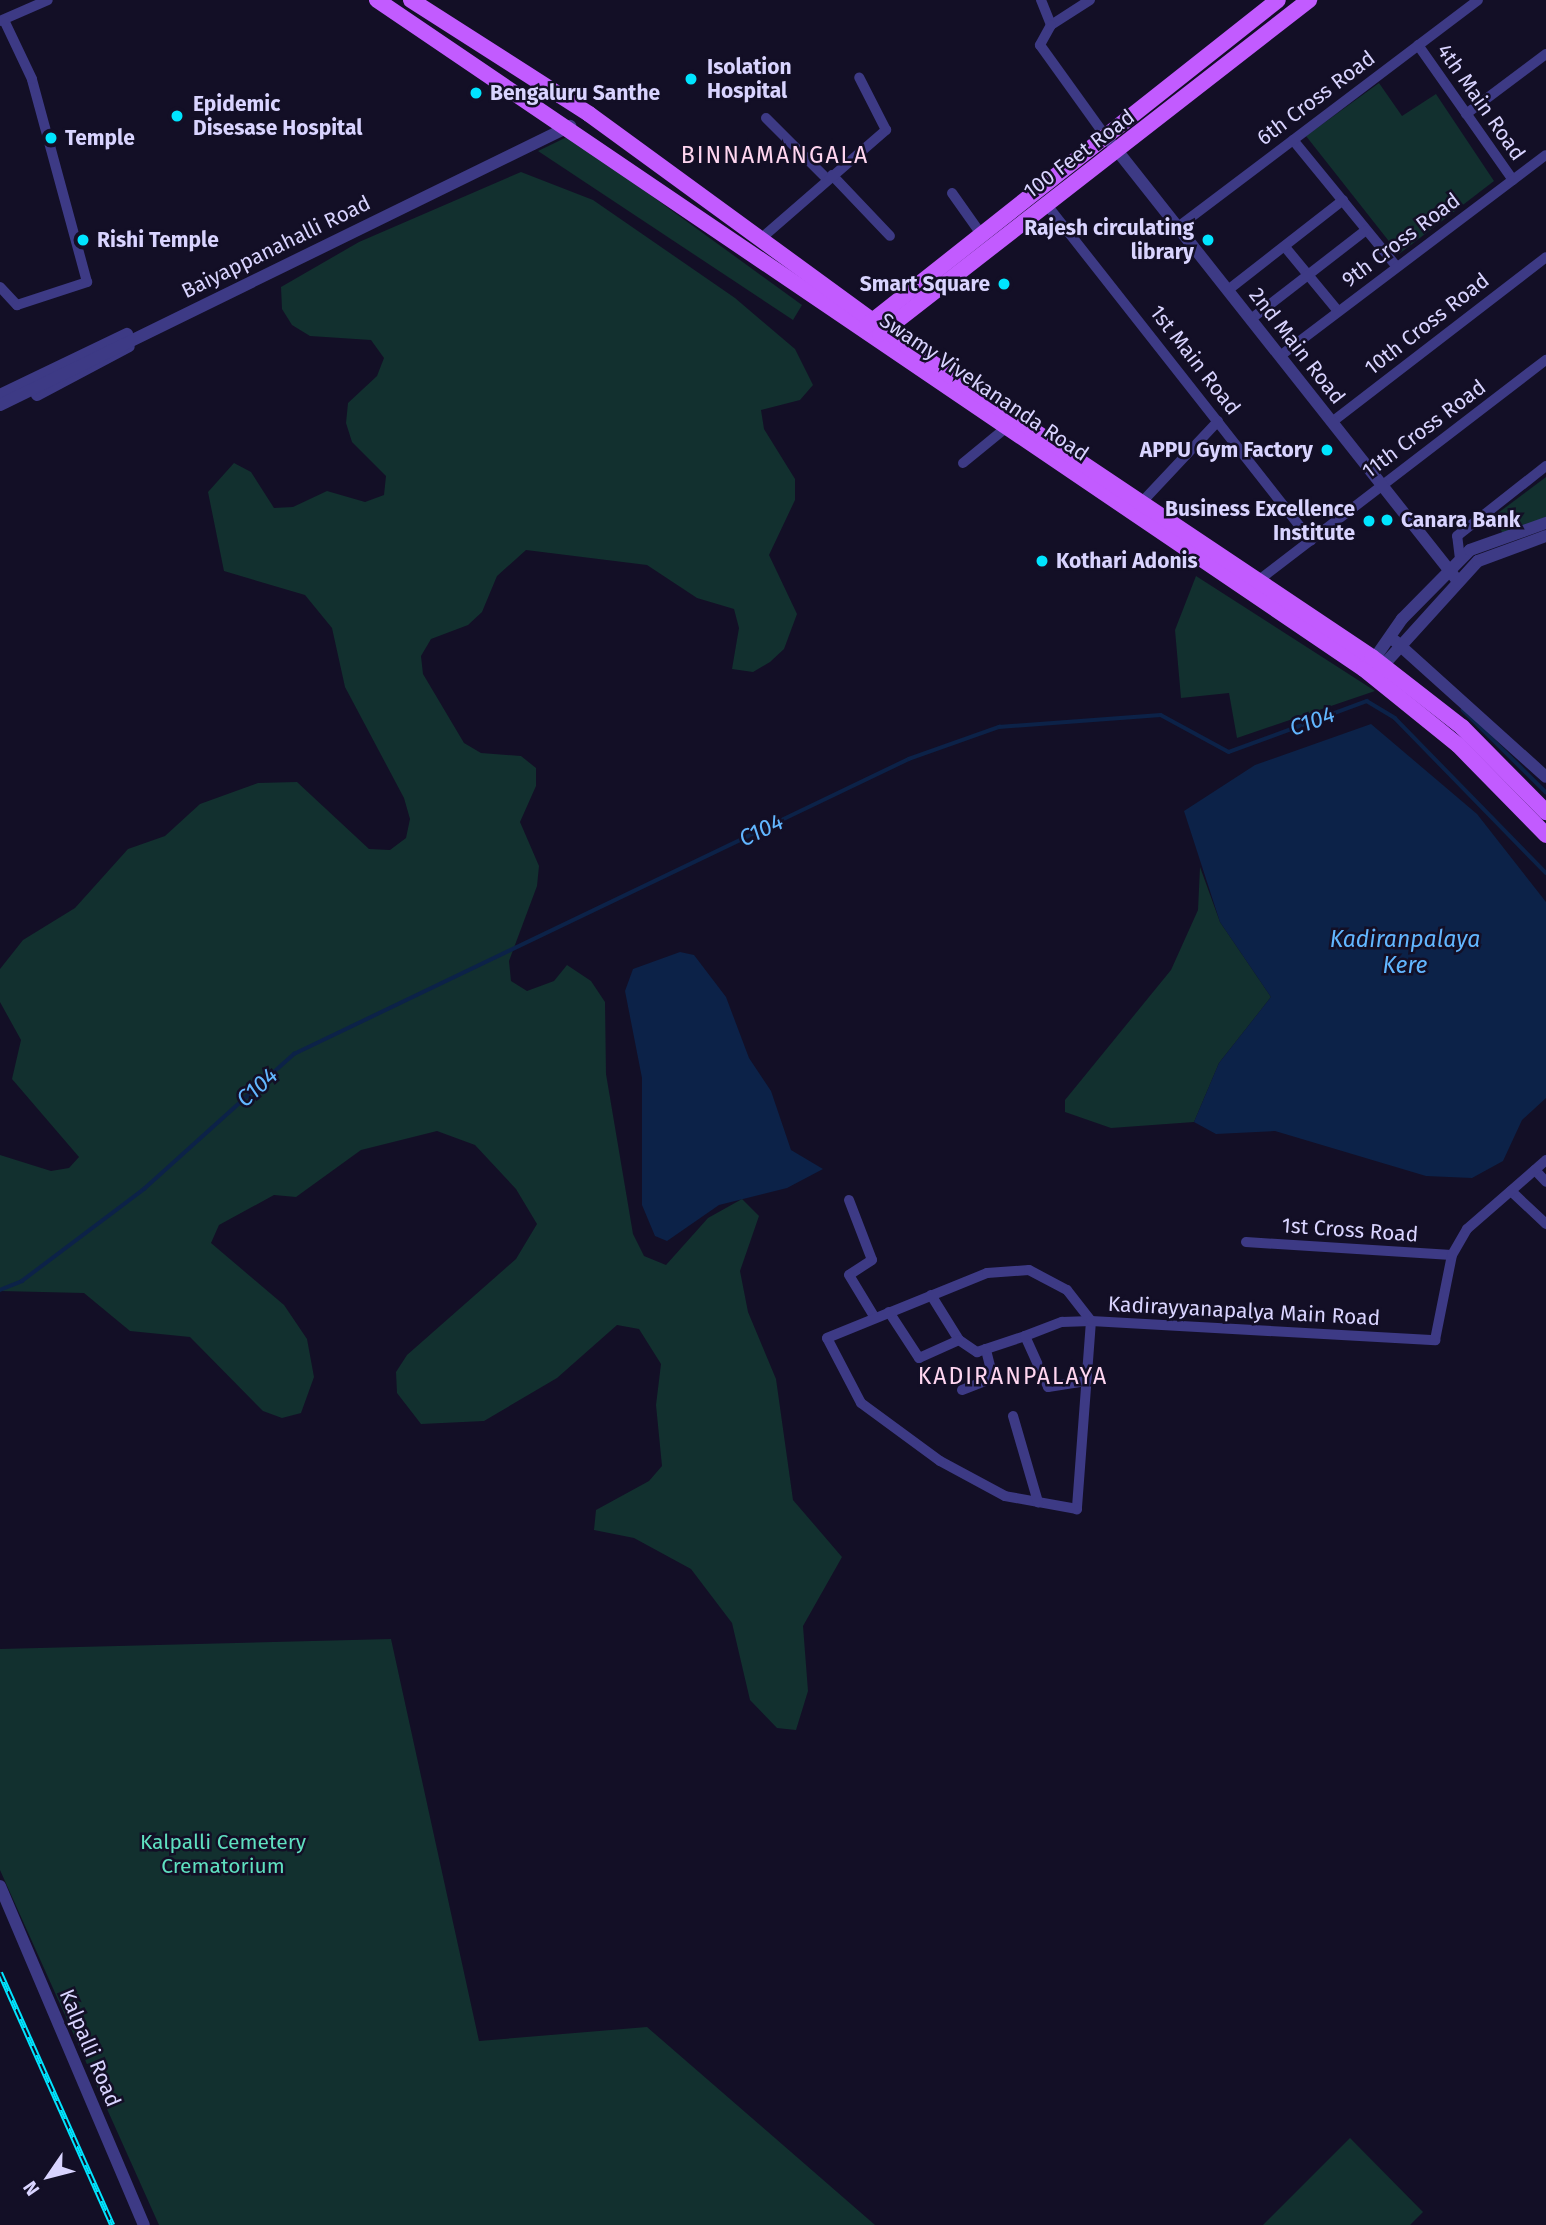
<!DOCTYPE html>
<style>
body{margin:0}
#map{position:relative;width:1546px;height:2225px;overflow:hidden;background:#130f26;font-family:"Fira Sans",sans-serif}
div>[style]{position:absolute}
.green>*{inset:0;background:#12302f}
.water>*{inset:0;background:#0c2248}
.stream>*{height:3.5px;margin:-1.75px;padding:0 1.75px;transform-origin:1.75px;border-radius:1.75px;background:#0c2248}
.minor>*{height:10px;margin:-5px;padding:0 5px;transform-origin:5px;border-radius:5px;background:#3d3a85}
.tertiary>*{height:12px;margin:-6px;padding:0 6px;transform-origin:6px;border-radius:6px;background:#3d3a85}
.primary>*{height:16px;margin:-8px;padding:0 8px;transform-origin:8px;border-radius:8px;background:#c25bff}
.rail>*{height:6px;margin-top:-3px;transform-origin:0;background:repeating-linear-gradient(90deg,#130f26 0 10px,#00e5ff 0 20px);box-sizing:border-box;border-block:2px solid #00e5ff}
.dots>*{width:19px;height:19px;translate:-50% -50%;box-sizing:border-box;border:4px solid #130f26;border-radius:50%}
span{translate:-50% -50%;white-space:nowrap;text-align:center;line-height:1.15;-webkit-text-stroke:5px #130f26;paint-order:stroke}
.poi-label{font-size:21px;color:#d9d4ff;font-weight:700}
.left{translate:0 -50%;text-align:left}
.right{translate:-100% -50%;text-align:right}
.street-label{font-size:21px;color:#d9d4ff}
.park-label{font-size:21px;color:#5fe0c0}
.neighbourhood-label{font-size:23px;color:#ffd6f0;letter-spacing:2px}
.water-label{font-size:23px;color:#62b6ff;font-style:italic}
.north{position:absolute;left:14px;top:2141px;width:70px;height:70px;-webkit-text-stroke:5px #130f26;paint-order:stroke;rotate:235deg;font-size:19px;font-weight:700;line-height:28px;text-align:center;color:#d9d4ff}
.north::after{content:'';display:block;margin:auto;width:24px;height:32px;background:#d9d4ff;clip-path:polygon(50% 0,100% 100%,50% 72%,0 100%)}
</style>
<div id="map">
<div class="green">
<div style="clip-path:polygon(1379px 83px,1402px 116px,1436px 94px,1494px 181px,1399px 254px,1306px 136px)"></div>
<div style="clip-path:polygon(569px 136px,802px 305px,793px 320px,538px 151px)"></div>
<div style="clip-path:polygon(521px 172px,593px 200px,735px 298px,795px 349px,813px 385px,800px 400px,761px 410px,764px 429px,795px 479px,795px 500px,769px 555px,797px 614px,784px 649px,770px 662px,753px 672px,732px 669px,739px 628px,734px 609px,697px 598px,647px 565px,526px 550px,497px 576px,482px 612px,468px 625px,431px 639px,421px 656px,423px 674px,464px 743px,481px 753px,521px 756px,536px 768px,536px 786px,520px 822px,539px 866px,537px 886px,509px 961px,511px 981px,527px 991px,554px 981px,567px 965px,591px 981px,605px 1002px,606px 1074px,633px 1234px,644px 1256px,666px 1265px,708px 1218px,742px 1199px,759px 1216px,740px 1271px,748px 1312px,776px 1379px,793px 1500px,842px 1557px,803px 1626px,808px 1691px,796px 1730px,777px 1728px,750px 1700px,732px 1623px,691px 1569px,634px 1538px,594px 1530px,596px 1510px,649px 1481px,662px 1466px,656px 1405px,661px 1364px,639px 1329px,617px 1325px,557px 1378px,484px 1421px,421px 1424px,397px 1393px,396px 1372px,407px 1355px,516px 1259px,537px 1224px,516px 1189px,475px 1145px,437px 1131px,361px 1150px,296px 1197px,274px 1195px,219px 1225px,211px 1243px,284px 1305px,307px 1339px,314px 1377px,301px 1413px,282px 1418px,263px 1411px,190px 1337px,130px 1331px,84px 1293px,0 1291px,0 1155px,51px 1171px,69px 1168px,79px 1157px,12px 1079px,21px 1040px,0 1002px,0 969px,23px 940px,75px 908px,128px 849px,165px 836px,200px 804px,258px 783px,297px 782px,369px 849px,390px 850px,406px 838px,410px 819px,404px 798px,345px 687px,332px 628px,305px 595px,224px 571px,208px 492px,234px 463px,251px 472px,274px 508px,293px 507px,327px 491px,365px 502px,384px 495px,386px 476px,352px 442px,346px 423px,348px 403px,377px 376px,384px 358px,371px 340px,310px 336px,292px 325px,282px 309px,281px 287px,359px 242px)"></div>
<div style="clip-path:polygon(1546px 477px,1546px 517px,1503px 534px,1494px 516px)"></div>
<div style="clip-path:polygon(1196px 576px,1344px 671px,1375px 691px,1237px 738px,1229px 693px,1181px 698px,1175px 630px)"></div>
<div style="clip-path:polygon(1200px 867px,1220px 922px,1271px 997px,1219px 1063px,1194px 1122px,1111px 1128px,1065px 1112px,1065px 1100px,1171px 970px,1198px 910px)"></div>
<div style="clip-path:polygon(391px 1639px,479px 2041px,647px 2027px,875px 2225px,159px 2225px,0 1870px,0 1649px)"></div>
<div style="clip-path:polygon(1350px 2138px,1423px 2212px,1410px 2225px,1263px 2225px)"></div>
</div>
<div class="water">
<div style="clip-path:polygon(1371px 724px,1477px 814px,1546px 902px,1546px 1098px,1522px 1120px,1503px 1161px,1472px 1178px,1426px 1176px,1275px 1131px,1216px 1134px,1194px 1122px,1219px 1063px,1271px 997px,1220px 922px,1184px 811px,1255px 765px)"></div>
<div style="clip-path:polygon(680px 952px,694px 955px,726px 997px,749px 1058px,771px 1091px,791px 1150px,823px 1169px,787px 1188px,719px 1205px,667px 1241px,655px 1236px,642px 1205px,642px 1078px,625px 991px,633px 969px)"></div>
</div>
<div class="stream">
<div style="left:1463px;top:710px;width:117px;rotate:44.7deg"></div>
<div style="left:0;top:1290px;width:24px;rotate:-22deg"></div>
<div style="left:22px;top:1281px;width:153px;rotate:-37deg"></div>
<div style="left:144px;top:1189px;width:202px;rotate:-42deg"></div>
<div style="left:294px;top:1054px;width:682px;rotate:-25.63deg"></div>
<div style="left:909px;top:759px;width:96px;rotate:-19.6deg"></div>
<div style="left:999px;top:727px;width:162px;rotate:-4.2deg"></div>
<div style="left:1161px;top:715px;width:77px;rotate:28.6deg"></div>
<div style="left:1229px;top:752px;width:147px;rotate:-20.3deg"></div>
<div style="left:1367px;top:701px;width:33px;rotate:31deg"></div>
<div style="left:1395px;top:718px;width:216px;rotate:45.7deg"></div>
</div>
<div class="minor">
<div style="left:1041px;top:0;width:27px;rotate:68deg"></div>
<div style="left:1090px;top:0;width:46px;rotate:147.3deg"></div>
<div style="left:1051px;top:25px;width:23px;rotate:119deg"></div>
<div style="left:1040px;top:45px;width:113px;rotate:54.3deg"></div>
<div style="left:0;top:21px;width:52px;rotate:-23.6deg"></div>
<div style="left:1418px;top:45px;width:165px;rotate:54.9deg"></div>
<div style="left:1466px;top:114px;width:100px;rotate:-36.9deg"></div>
<div style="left:766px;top:118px;width:86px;rotate:45deg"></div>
<div style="left:1293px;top:140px;width:164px;rotate:50.7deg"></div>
<div style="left:832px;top:175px;width:84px;rotate:46.4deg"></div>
<div style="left:952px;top:193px;width:50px;rotate:54.7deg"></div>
<div style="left:1047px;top:205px;width:427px;rotate:51.8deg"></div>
<div style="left:1178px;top:227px;width:376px;rotate:-37.1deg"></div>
<div style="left:764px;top:236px;width:162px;rotate:-41deg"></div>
<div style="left:886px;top:130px;width:59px;rotate:-117deg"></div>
<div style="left:1285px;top:247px;width:83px;rotate:50.4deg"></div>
<div style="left:0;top:287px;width:25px;rotate:47deg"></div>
<div style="left:17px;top:305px;width:74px;rotate:-18.2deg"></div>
<div style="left:87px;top:282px;width:210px;rotate:-105.2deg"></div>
<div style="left:32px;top:79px;width:65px;rotate:-115.4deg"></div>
<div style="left:1228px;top:290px;width:146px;rotate:-38deg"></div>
<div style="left:1251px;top:319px;width:145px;rotate:-37.7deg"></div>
<div style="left:1280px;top:356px;width:333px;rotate:-37.1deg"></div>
<div style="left:1332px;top:422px;width:270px;rotate:-37.6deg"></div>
<div style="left:963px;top:463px;width:57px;rotate:-39.3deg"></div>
<div style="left:1142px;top:502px;width:111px;rotate:-46.8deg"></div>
<div style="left:1460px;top:559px;width:23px;rotate:-97deg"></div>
<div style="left:1457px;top:536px;width:113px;rotate:-38.2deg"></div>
<div style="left:1259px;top:580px;width:362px;rotate:-37.5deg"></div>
<div style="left:1535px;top:1170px;width:16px;rotate:47deg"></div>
<div style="left:1511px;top:1191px;width:48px;rotate:43.3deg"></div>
<div style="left:849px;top:1200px;width:64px;rotate:69deg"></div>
<div style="left:872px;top:1260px;width:27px;rotate:147deg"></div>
<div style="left:849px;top:1275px;width:50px;rotate:58.8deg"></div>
<div style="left:1246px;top:1242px;width:206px;rotate:3.6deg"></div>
<div style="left:931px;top:1295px;width:53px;rotate:58.1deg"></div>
<div style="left:959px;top:1340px;width:22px;rotate:34deg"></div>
<div style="left:977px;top:1352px;width:51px;rotate:-18.4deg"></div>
<div style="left:1025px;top:1336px;width:56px;rotate:65.7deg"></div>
<div style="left:1048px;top:1387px;width:37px;rotate:-9deg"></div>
<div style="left:889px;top:1312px;width:55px;rotate:56.9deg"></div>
<div style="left:919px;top:1358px;width:44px;rotate:-24.2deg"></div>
<div style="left:1025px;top:1336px;width:40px;rotate:-21deg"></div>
<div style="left:1062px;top:1322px;width:29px;rotate:-2deg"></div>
<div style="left:1091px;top:1321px;width:189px;rotate:94.3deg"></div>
<div style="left:1077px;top:1509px;width:73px;rotate:-169.8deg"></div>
<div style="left:1005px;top:1496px;width:74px;rotate:-151.7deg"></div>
<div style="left:940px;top:1461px;width:98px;rotate:-143.7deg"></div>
<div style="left:861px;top:1403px;width:73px;rotate:-117.6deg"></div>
<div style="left:827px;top:1338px;width:173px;rotate:-22.1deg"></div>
<div style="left:987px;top:1273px;width:42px;rotate:-4.1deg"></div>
<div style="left:1029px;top:1270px;width:43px;rotate:27.8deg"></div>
<div style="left:1067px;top:1290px;width:39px;rotate:52deg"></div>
<div style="left:1091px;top:1321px;width:345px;rotate:3.2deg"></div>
<div style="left:1435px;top:1340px;width:87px;rotate:-78.7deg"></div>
<div style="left:1452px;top:1255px;width:30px;rotate:-60deg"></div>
<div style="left:1467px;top:1229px;width:105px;rotate:-41.1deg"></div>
<div style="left:962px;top:1390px;width:33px;rotate:-21deg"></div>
<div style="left:993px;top:1378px;width:30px;rotate:-104deg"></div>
<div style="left:1013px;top:1416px;width:90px;rotate:73.8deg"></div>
</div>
<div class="tertiary">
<div style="left:1112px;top:144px;width:556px;rotate:51.65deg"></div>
<div style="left:0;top:395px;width:141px;rotate:-25.7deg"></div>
<div style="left:37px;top:395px;width:104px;rotate:-28deg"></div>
<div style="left:0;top:405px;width:635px;rotate:-26.08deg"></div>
<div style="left:1395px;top:641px;width:203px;rotate:42deg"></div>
<div style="left:1370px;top:665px;width:56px;rotate:-55.2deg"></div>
<div style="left:1402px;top:619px;width:97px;rotate:-45.4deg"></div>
<div style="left:1470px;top:550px;width:81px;rotate:-19.6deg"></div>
<div style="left:1379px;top:670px;width:147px;rotate:-47.8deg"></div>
<div style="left:1478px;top:561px;width:72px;rotate:-20.2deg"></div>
<div style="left:0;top:1886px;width:368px;rotate:67deg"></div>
</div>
<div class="primary">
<div style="left:377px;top:0;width:1192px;rotate:34.13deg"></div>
<div style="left:1364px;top:669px;width:121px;rotate:39deg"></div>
<div style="left:1458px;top:745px;width:126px;rotate:45.6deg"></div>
<div style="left:411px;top:0;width:211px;rotate:32.6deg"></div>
<div style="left:589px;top:114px;width:394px;rotate:36.1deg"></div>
<div style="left:907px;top:346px;width:559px;rotate:33.78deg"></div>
<div style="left:1372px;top:657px;width:114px;rotate:37.9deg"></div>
<div style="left:1462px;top:727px;width:120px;rotate:45.3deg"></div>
<div style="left:866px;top:326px;width:525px;rotate:-38.35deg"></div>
<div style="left:880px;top:334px;width:544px;rotate:-37.9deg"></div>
</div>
<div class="rail">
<div style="left:0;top:1973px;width:276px;rotate:66deg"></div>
</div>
<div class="dots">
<div style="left:691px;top:79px;background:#00e5ff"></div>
<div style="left:476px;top:93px;background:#00e5ff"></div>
<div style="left:177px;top:116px;background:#00e5ff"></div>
<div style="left:51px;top:138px;background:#00e5ff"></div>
<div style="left:83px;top:240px;background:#00e5ff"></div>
<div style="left:1208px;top:240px;background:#00e5ff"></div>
<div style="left:1004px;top:284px;background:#00e5ff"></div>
<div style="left:1327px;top:450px;background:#00e5ff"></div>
<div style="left:1387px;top:520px;background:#00e5ff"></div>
<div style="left:1369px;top:521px;background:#00e5ff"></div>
<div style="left:1042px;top:561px;background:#00e5ff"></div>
</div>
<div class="poi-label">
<span class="left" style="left:707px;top:79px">Isolation<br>Hospital</span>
<span class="left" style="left:490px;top:93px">Bengaluru Santhe</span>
<span class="left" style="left:193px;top:116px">Epidemic<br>Disesase Hospital</span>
<span class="left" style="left:65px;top:138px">Temple</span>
<span class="right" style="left:1194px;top:240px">Rajesh circulating<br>library</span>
<span class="left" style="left:97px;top:240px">Rishi Temple</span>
<span class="right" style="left:990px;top:284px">Smart Square</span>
<span class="right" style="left:1313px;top:450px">APPU Gym Factory</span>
<span class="right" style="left:1355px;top:521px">Business Excellence<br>Institute</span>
<span class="left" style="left:1401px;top:520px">Canara Bank</span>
<span class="left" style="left:1056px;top:561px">Kothari Adonis</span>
</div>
<div class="street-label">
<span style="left:1316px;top:98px;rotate:-37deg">6th Cross Road</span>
<span style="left:1481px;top:102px;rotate:55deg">4th Main Road</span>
<span style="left:1079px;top:154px;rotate:-37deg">100 Feet Road</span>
<span style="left:1401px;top:240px;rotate:-37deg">9th Cross Road</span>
<span style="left:276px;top:247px;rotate:-26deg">Baiyappanahalli Road</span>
<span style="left:1427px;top:324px;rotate:-38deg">10th Cross Road</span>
<span style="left:1297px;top:346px;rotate:52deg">2nd Main Road</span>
<span style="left:1195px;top:360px;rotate:52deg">1st Main Road</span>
<span style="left:984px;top:387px;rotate:34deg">Swamy Vivekananda Road</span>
<span style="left:1424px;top:429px;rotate:-37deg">11th Cross Road</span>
<span style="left:1350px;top:1230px;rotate:4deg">1st Cross Road</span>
<span style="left:1244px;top:1311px;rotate:3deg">Kadirayyanapalya Main Road</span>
<span style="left:90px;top:2048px;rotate:67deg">Kalpalli Road</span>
</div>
<div class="park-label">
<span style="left:223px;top:1854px">Kalpalli Cemetery<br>Crematorium</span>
</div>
<div class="neighbourhood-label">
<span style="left:775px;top:155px">BINNAMANGALA</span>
<span style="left:1013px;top:1376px">KADIRANPALAYA</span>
</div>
<div class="water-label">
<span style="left:1312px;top:721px;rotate:-20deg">C104</span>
<span style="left:761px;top:830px;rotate:-26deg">C104</span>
<span style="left:1405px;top:952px">Kadiranpalaya<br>Kere</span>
<span style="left:257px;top:1087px;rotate:-42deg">C104</span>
</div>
<div class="north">N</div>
</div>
